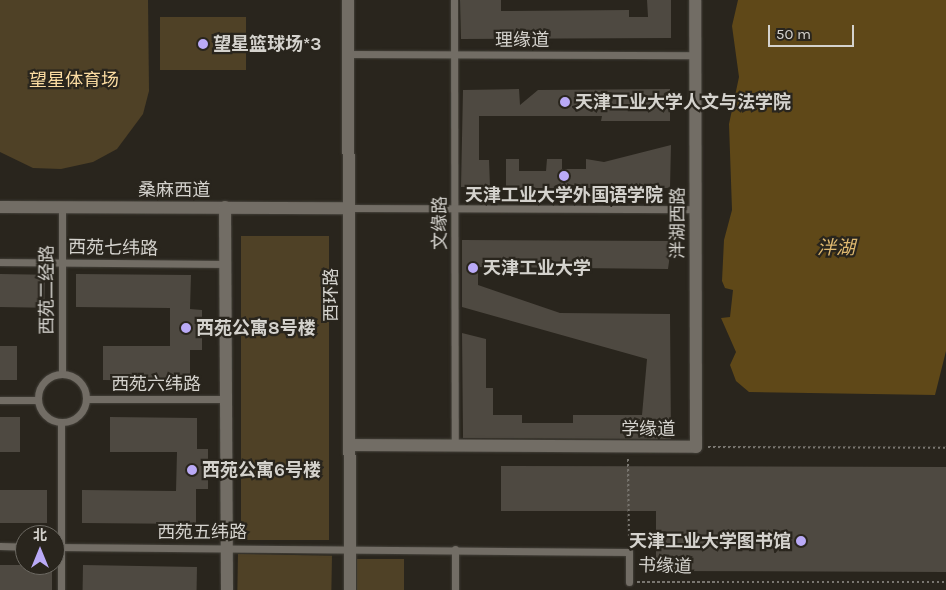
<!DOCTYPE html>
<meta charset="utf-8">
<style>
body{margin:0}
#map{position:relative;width:946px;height:590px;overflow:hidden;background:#29251d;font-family:Karla,"Noto Sans SC",sans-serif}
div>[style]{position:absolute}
.green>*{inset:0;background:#4f4126;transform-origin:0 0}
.water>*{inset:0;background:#5f4818}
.building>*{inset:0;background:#4e4941;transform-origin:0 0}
.path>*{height:2px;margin-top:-1px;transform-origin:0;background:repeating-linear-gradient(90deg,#7a7771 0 2.5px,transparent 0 5px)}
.roads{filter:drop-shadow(0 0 1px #44413a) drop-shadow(0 0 1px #44413a)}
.lane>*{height:7px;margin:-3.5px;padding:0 3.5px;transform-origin:3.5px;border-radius:3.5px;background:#726d65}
.lane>.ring{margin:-3.5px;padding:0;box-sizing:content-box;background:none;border:7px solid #726d65;border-radius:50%}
.street>*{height:12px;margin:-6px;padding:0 6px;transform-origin:6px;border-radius:6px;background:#726d65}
.secondary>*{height:12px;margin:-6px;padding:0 6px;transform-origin:6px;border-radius:6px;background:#726d65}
.dots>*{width:14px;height:14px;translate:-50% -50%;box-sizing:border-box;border:2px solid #29251d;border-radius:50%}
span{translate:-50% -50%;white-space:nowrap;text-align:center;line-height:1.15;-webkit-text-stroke:4.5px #29251d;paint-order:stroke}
.street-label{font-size:18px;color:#d4d2cd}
.poi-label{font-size:18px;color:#d4d2cd;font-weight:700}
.left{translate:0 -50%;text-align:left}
.right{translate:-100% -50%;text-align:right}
.park-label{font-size:18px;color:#fadba1}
.water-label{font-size:19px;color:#dfb970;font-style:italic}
.north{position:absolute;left:15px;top:525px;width:50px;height:50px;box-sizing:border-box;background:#29251d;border:1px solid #6d6a63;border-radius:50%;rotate:0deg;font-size:14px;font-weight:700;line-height:20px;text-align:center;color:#d4d2cd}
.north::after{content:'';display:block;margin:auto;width:18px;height:22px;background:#baaaf7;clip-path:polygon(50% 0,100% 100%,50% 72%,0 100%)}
.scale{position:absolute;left:768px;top:25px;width:86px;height:22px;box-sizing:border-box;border:2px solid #d4d2cd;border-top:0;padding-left:6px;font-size:15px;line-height:18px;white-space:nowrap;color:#d4d2cd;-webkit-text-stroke:4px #29251d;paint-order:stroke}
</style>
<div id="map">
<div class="green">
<div style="clip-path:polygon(0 0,148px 0,149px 91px,143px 114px,117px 149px,93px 162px,61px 169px,33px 168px,0 152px)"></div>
<div style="left:160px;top:17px;width:86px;height:53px"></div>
<div style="left:241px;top:236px;width:88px;height:304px"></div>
<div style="left:238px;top:554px;width:94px;height:36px;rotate:1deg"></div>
<div style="left:357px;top:559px;width:47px;height:31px"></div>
</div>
<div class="water">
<div style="clip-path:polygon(738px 0,946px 0,946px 351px,935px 395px,749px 392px,736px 381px,730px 365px,736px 352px,721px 318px,730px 317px,733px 290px,725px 288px,722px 281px,724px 240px,732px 210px,729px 124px,739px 77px,732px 26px)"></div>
</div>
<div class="building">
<div style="clip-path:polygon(460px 0,501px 0,501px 11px,629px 10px,629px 17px,648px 17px,647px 0,671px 0,671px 38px,461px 39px)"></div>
<div style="clip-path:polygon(519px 89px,520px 105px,538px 90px,670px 89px,670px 121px,601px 121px,602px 116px,479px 116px,479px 160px,489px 160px,490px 187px,461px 187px,463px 90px)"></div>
<div style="clip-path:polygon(671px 145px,670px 188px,506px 188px,506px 159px,519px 159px,519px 171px,546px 171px,547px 159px,562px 159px,562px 169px,586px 169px,586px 159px,604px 162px)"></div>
<div style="clip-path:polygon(462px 240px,672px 241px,668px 269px,478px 267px,478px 285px,560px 313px,670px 314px,671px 439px,463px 438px,462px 333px,486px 339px,486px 388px,493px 388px,493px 415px,522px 415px,522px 423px,573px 423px,573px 415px,642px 415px,647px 359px,462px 307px)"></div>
<div style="left:0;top:274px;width:45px;height:33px;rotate:1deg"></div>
<div style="clip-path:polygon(76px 274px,191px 275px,190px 309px,202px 310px,202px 350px,190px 350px,190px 381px,103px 380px,103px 346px,170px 346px,170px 308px,76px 307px)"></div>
<div style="left:0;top:346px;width:17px;height:34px"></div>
<div style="left:0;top:417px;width:20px;height:35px"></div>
<div style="clip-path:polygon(110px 417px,197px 418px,197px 449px,208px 449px,208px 489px,196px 489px,196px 524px,82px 523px,82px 490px,176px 491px,177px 452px,110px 452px)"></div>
<div style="clip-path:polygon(501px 466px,946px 467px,946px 572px,656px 571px,656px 511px,501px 511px)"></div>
<div style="left:0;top:490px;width:47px;height:33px"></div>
<div style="left:0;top:565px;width:52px;height:25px"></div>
<div style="left:83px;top:565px;width:114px;height:25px;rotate:1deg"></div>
</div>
<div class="path">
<div style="left:708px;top:447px;width:238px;rotate:0.2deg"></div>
<div style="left:628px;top:459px;width:85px;rotate:89.3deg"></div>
<div style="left:637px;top:582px;width:309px"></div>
</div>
<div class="roads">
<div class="lane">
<div style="left:454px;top:0;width:445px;rotate:89.9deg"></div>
<div style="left:348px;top:54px;width:347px;rotate:0.2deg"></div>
<div style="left:62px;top:207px;width:167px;rotate:90deg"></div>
<div style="left:348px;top:208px;width:348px;rotate:0.2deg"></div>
<div style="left:0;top:262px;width:225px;rotate:0.5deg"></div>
<div class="ring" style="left:38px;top:374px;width:41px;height:41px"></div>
<div style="left:86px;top:399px;width:140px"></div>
<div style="left:0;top:400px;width:38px"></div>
<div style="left:61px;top:422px;width:168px;rotate:90deg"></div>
<div style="left:0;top:546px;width:25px;rotate:2deg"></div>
<div style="left:55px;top:547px;width:574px;rotate:0.5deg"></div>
<div style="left:629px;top:552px;width:30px;rotate:90deg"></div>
<div style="left:455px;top:590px;width:41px;rotate:-90deg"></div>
</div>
<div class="street">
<div style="left:0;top:207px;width:348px;rotate:0.2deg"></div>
<div style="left:225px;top:207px;width:383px;rotate:89.7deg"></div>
<div style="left:349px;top:445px;width:347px;rotate:0.3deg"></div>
<div style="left:696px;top:447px;width:447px;rotate:-90.1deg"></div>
</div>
<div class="secondary">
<div style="left:348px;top:0;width:590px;rotate:89.81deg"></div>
</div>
</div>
<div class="dots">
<div style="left:203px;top:44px;background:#baaaf7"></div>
<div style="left:565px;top:102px;background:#baaaf7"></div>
<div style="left:564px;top:176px;background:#baaaf7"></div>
<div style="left:473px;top:268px;background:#baaaf7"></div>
<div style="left:186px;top:328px;background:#baaaf7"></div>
<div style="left:192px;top:470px;background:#baaaf7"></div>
<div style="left:801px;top:541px;background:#baaaf7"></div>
</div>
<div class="street-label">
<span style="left:522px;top:40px">理缘道</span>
<span style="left:174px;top:190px">桑麻西道</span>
<span style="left:440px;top:223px;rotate:-90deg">文缘路</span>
<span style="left:678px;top:223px;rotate:-90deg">泮湖西路</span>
<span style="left:113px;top:248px;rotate:1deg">西苑七纬路</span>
<span style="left:47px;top:290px;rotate:-90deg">西苑二经路</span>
<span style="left:331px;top:295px;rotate:-90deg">西环路</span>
<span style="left:156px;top:384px">西苑六纬路</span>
<span style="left:648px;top:429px">学缘道</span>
<span style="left:202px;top:532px">西苑五纬路</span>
<span style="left:665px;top:566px;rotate:2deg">书缘道</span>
</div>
<div class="poi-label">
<span class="left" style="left:213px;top:44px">望星篮球场*3</span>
<span class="left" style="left:575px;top:102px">天津工业大学人文与法学院</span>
<span style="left:564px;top:195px">天津工业大学外国语学院</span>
<span class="left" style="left:483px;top:268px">天津工业大学</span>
<span class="left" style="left:196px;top:328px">西苑公寓8号楼</span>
<span class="left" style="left:202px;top:470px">西苑公寓6号楼</span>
<span class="right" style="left:791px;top:541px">天津工业大学图书馆</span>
</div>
<div class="park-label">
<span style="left:74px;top:80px">望星体育场</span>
</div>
<div class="water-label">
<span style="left:836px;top:249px">泮湖</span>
</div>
<div class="north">北</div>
<div class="scale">50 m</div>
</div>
